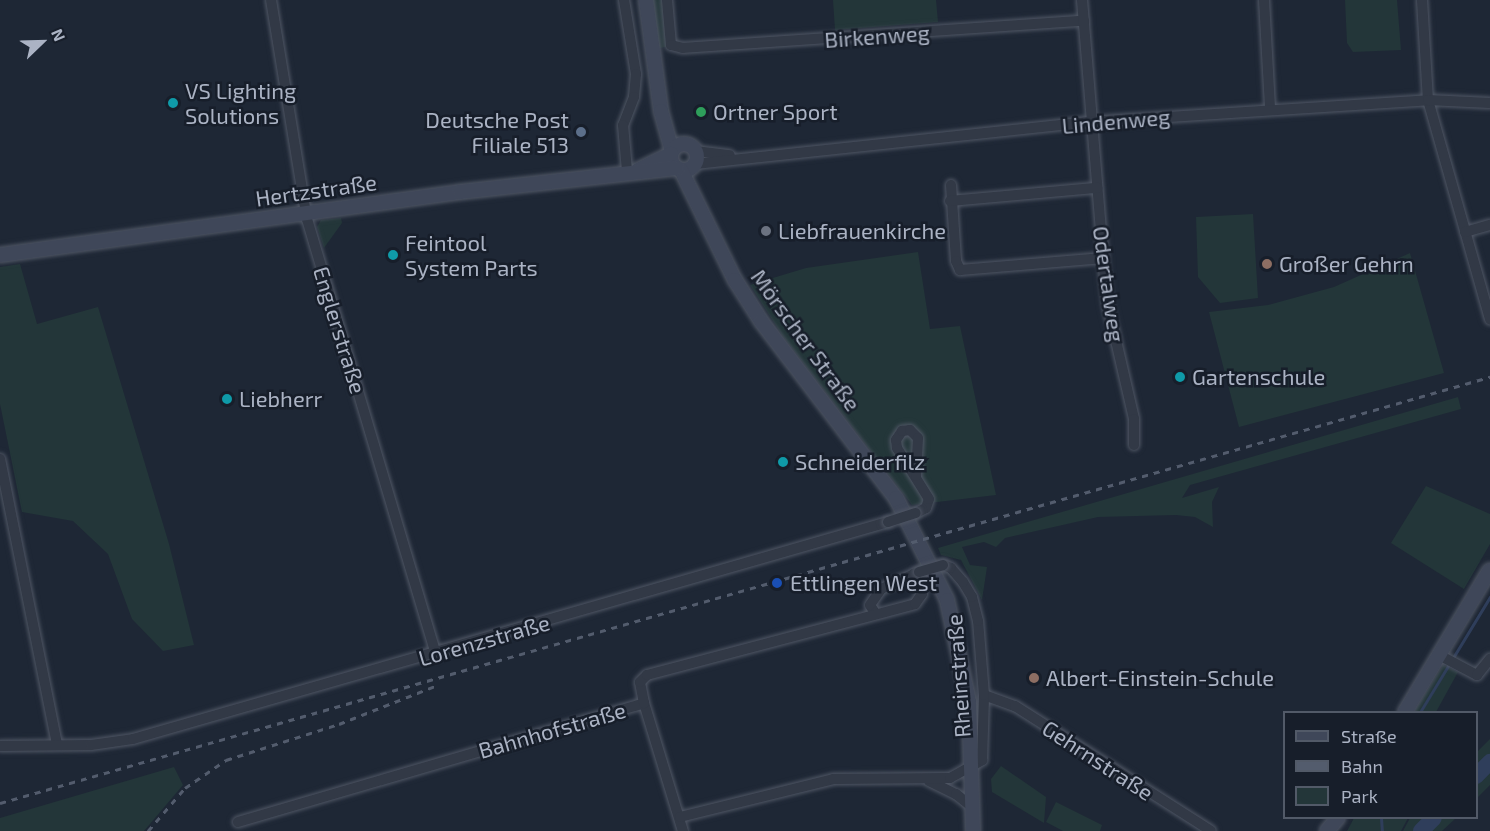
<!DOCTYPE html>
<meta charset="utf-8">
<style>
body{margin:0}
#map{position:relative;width:1490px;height:831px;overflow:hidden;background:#1e2735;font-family:"Exo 2",sans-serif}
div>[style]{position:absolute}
.green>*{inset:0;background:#233639}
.stream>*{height:3px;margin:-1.5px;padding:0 1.5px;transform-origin:1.5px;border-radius:1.5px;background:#2f3e5b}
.river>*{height:16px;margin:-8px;padding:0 8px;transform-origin:8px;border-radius:8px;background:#2f3e5b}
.roads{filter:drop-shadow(0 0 2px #4f5664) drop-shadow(0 0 2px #4f5664)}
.street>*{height:10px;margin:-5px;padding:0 5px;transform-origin:5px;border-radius:5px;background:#323946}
.secondary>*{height:14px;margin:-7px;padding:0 7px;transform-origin:7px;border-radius:7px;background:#3f4759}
.secondary>.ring{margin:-7px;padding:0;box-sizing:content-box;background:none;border:14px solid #3f4759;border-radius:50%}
.rail>*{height:3px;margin-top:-1.5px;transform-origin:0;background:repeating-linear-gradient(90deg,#535c6d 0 6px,transparent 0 12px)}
.bridges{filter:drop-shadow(0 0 2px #4f5664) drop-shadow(0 0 2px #4f5664)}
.street-bridge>*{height:10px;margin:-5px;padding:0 5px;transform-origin:5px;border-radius:5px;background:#323946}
.dots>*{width:16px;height:16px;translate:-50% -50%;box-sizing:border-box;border:3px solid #171e2a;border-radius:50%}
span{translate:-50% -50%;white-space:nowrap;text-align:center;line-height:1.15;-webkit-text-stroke:5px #171e2a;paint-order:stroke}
.street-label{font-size:22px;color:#abb3c4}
.poi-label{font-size:22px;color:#abb3c4}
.left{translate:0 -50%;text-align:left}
.right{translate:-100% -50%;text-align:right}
.legend{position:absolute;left:1283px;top:711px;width:195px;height:108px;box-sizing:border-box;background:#171e2a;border:2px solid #525a68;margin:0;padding:8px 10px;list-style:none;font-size:18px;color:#abb3c4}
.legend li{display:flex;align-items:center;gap:12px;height:30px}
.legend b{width:30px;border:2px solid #525a68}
.north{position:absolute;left:12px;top:12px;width:60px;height:60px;-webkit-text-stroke:4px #171e2a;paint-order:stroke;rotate:67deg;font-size:16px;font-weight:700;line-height:24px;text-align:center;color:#abb3c4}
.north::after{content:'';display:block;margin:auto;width:21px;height:27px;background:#abb3c4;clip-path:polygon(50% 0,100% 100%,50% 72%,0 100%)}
</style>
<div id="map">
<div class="green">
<div style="clip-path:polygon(651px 0,662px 0,666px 47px,658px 48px)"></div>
<div style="clip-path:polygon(833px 0,936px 0,938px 22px,835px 30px)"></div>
<div style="clip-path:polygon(1345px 0,1397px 0,1401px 50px,1353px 52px,1347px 43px)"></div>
<div style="clip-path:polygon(1253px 214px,1258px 298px,1220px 303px,1198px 277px,1196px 217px)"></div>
<div style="clip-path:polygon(341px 218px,342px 223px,324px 248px,317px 227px,321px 220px)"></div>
<div style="clip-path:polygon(918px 252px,930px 329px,960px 326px,996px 495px,912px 505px,782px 335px,750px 285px,806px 268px)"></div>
<div style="clip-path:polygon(1410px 253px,1444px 373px,1239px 427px,1209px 312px,1268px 305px,1334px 287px)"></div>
<div style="clip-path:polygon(20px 264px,37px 324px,98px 307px,169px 544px,194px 645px,163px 651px,132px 619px,108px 554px,73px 521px,22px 512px,0 404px,0 267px)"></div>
<div style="clip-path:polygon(1458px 397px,1461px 409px,1190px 485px,1182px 498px,1219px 487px,1212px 502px,1213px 527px,1195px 517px,1176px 515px,1098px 517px,1005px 538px,996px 547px,984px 542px,962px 547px,970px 565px,987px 567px,982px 600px,961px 560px,941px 555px,938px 548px)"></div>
<div style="clip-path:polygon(1426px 486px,1490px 514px,1490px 544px,1464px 589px,1391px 543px)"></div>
<div style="clip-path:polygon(1443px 665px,1458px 672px,1436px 712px,1414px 712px)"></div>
<div style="clip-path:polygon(1490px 739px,1490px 785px,1477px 798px,1477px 752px)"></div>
<div style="clip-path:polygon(1001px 766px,1046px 797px,1044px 823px,992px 792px,991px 779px)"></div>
<div style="clip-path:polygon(174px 767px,183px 785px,144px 831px,0 831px,0 818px)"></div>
<div style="clip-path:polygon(1056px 802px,1102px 825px,1100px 831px,1063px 831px,1046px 822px)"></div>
<div style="clip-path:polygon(1354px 818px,1408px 818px,1401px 831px,1347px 831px)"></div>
<div style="clip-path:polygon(1410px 818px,1456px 818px,1442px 831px,1403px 831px)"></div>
</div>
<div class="stream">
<div style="left:1420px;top:712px;width:135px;rotate:-58.7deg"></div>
<div style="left:1381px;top:818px;width:13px;rotate:86deg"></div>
</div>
<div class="river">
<div style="left:1476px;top:776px;width:20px;rotate:-45deg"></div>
<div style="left:1421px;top:831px;width:18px;rotate:-45deg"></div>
</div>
<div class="roads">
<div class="street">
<div style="left:271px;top:0;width:222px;rotate:80.7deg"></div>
<div style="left:307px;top:219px;width:454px;rotate:73.5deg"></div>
<div style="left:624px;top:0;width:75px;rotate:80.8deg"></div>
<div style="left:636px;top:74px;width:23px;rotate:95deg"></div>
<div style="left:634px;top:97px;width:30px;rotate:111deg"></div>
<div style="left:623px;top:125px;width:46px;rotate:85deg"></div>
<div style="left:667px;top:0;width:45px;rotate:84.9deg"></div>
<div style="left:671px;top:45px;width:12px;rotate:14deg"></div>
<div style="left:683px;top:48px;width:402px;rotate:-3.9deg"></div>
<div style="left:1082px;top:0;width:259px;rotate:85.3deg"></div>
<div style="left:1103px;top:258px;width:48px;rotate:84.1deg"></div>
<div style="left:1108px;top:306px;width:116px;rotate:77deg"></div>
<div style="left:1134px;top:419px;width:26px;rotate:90deg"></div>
<div style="left:1264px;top:0;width:109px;rotate:86.8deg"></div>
<div style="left:1422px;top:0;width:100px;rotate:86.6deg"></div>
<div style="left:1428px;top:100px;width:228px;rotate:74.2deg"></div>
<div style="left:695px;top:151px;width:35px;rotate:7deg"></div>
<div style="left:695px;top:164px;width:398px;rotate:-6.1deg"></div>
<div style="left:1091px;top:122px;width:338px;rotate:-3.7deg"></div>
<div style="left:1428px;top:100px;width:62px;rotate:2.8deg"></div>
<div style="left:951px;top:185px;width:76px;rotate:86.2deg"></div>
<div style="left:956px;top:261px;width:10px;rotate:66deg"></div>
<div style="left:960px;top:270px;width:144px;rotate:-4.8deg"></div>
<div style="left:950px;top:201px;width:148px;rotate:-5.1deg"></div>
<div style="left:1465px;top:232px;width:26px;rotate:-16deg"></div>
<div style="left:0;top:459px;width:291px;rotate:78.7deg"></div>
<div style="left:916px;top:513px;width:11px;rotate:-27deg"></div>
<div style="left:926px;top:508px;width:9px;rotate:-72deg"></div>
<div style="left:929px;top:499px;width:60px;rotate:-122.1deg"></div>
<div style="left:897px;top:448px;width:8px;rotate:-97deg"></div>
<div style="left:896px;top:440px;width:11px;rotate:-56deg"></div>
<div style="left:902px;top:431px;width:8px;rotate:-7deg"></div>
<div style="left:910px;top:430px;width:11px;rotate:45deg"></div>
<div style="left:918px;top:438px;width:38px;rotate:93deg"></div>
<div style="left:875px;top:613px;width:9px;rotate:-122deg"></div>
<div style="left:870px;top:605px;width:19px;rotate:-55deg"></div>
<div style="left:881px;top:589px;width:42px;rotate:-24.1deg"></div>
<div style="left:1439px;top:655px;width:43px;rotate:27.8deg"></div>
<div style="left:1477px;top:675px;width:21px;rotate:-51deg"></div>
<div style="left:984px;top:695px;width:33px;rotate:20deg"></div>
<div style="left:1015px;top:706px;width:232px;rotate:32.5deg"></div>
<div style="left:644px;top:703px;width:134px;rotate:73.1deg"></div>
<div style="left:0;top:746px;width:91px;rotate:-0.6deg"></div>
<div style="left:91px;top:745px;width:42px;rotate:-8.1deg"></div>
<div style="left:133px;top:739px;width:786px;rotate:-16.04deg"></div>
<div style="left:929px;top:781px;width:30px;rotate:26deg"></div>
<div style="left:956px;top:794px;width:22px;rotate:39deg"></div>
<div style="left:680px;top:817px;width:158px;rotate:-13.9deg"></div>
<div style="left:833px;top:779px;width:117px;rotate:-0.5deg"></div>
<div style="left:950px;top:778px;width:37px;rotate:-29deg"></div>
<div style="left:982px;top:760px;width:65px;rotate:-88.2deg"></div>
<div style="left:984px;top:695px;width:74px;rotate:-94.6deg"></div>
<div style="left:978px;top:621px;width:25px;rotate:-104deg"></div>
<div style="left:972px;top:597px;width:17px;rotate:-121deg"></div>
<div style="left:963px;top:582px;width:18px;rotate:-131deg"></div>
<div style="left:951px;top:568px;width:9px;rotate:-159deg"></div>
<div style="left:238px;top:822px;width:423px;rotate:-16.3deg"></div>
<div style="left:644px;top:703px;width:21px;rotate:-101deg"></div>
<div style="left:640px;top:682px;width:10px;rotate:-45deg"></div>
<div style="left:647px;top:675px;width:277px;rotate:-14.8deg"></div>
<div style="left:915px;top:604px;width:12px;rotate:-55deg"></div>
<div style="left:922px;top:594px;width:22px;rotate:-112deg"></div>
</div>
<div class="secondary">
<div style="left:646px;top:0;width:112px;rotate:82.3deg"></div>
<div style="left:661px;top:111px;width:41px;rotate:74.6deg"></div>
<div class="ring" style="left:671px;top:144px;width:12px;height:12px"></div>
<div style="left:638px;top:170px;width:37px;rotate:-26deg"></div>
<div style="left:681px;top:170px;width:123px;rotate:63.9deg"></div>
<div style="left:735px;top:280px;width:49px;rotate:57.6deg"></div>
<div style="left:761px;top:321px;width:223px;rotate:52.7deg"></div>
<div style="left:896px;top:498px;width:114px;rotate:63.4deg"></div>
<div style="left:947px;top:600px;width:104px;rotate:77.8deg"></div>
<div style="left:969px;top:702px;width:129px;rotate:88.2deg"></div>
<div style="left:0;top:255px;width:464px;rotate:-7.8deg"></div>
<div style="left:460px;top:192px;width:218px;rotate:-6.3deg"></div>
<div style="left:1405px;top:712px;width:165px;rotate:-59.1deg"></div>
<div style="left:1327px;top:831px;width:17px;rotate:-50deg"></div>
</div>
</div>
<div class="rail">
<div style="left:0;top:803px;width:1550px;rotate:-15.96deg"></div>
<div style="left:148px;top:831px;width:57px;rotate:-49.3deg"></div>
<div style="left:185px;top:788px;width:50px;rotate:-34.3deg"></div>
<div style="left:226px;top:760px;width:119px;rotate:-17.7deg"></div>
<div style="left:339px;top:724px;width:103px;rotate:-21.6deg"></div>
</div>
<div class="bridges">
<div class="street-bridge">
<div style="left:888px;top:522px;width:29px;rotate:-18deg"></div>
<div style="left:919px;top:572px;width:25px;rotate:-16deg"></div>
</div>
</div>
<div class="dots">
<div style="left:173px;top:103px;background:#0f9aa8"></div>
<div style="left:701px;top:112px;background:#2e9e5b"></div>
<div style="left:581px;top:132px;background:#5c6f8a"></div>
<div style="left:766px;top:231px;background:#6b7280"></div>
<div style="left:393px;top:255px;background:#0f9aa8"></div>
<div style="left:1267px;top:264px;background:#8d6e63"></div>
<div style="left:1180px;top:377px;background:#0f9aa8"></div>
<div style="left:227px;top:399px;background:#0f9aa8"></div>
<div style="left:783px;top:462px;background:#0f9aa8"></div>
<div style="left:777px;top:583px;background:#1a4fb4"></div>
<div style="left:1034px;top:678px;background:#8d6e63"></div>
</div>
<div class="street-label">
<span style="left:877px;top:36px;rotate:-4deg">Birkenweg</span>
<span style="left:1116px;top:121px;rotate:-5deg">Lindenweg</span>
<span style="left:316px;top:190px;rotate:-8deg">Hertzstraße</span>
<span style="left:1109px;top:284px;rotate:82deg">Odertalweg</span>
<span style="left:340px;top:330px;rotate:73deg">Englerstraße</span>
<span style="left:806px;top:340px;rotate:54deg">Mörscher Straße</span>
<span style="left:484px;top:640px;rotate:-16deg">Lorenzstraße</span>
<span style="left:958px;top:676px;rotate:-94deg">Rheinstraße</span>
<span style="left:552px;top:730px;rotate:-16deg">Bahnhofstraße</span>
<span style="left:1098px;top:760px;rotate:33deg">Gehrnstraße</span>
</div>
<div class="poi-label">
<span class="left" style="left:185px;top:103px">VS Lighting<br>Solutions</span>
<span class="left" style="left:713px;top:112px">Ortner Sport</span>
<span class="right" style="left:569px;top:132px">Deutsche Post<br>Filiale 513</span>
<span class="left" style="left:778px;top:231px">Liebfrauenkirche</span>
<span class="left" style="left:405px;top:255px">Feintool<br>System Parts</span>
<span class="left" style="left:1279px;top:264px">Großer Gehrn</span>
<span class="left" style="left:1192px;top:377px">Gartenschule</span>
<span class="left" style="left:239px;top:399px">Liebherr</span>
<span class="left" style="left:795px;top:462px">Schneiderfilz</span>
<span class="left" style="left:790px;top:583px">Ettlingen West</span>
<span class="left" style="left:1046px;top:678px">Albert-Einstein-Schule</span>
</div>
<ul class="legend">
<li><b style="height:8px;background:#3f4759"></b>Straße</li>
<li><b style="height:8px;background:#535c6d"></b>Bahn</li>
<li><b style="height:16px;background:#233639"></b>Park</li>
</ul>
<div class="north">N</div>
</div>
